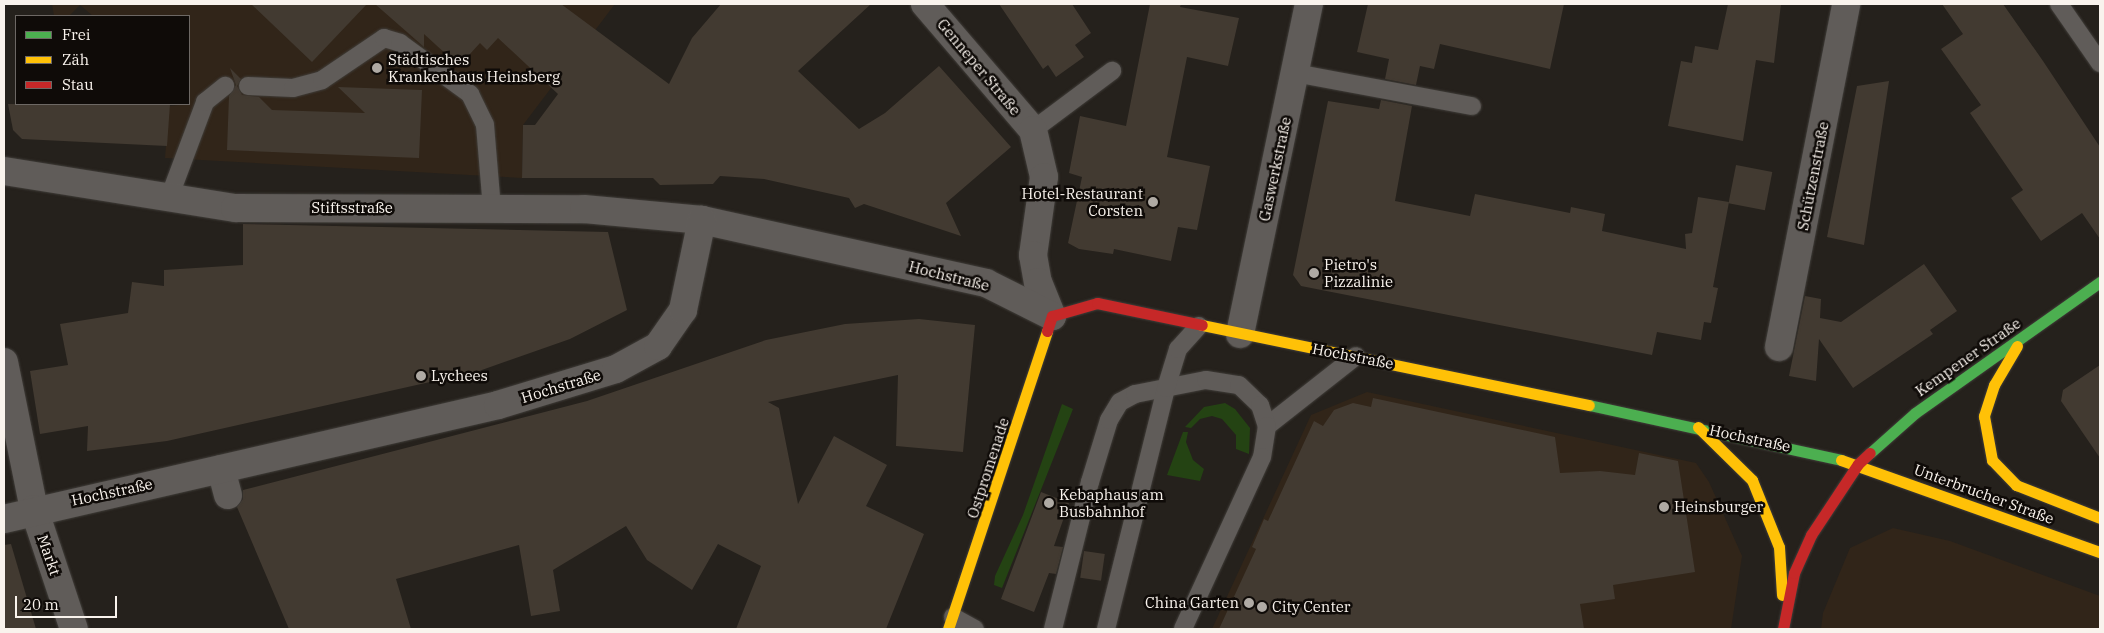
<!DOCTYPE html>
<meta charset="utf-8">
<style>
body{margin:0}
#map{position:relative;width:2104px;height:633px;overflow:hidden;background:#25211c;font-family:"IBM Plex Serif",serif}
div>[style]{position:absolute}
.built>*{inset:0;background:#312519}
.green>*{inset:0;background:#244313}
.building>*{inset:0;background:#423a31;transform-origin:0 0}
.roads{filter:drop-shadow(0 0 1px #403d39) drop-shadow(0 0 1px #403d39)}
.lane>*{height:18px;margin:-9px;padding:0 9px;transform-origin:9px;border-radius:9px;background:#605c59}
.street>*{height:28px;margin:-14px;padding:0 14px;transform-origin:14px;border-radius:14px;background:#605c59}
.fast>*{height:11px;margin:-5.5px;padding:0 5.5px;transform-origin:5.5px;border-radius:5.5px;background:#4caf50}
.slow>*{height:11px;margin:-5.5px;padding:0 5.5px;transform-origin:5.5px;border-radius:5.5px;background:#ffc107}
.jam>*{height:11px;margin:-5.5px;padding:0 5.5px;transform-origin:5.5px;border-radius:5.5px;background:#c62828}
.dots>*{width:14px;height:14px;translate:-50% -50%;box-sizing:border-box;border:2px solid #0f0b08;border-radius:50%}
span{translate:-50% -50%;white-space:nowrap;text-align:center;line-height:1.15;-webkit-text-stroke:5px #0f0b08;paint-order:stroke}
.poi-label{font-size:15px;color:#f9f3ed}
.left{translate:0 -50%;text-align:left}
.right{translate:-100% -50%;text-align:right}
.street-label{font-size:15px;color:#f9f3ed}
.frame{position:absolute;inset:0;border:5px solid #f9f3ed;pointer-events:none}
.legend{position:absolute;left:15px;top:15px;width:175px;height:90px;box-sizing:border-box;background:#0f0b08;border:1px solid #6d6864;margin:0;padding:6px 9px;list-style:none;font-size:15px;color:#f9f3ed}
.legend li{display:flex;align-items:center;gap:10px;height:25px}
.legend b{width:25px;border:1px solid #6d6864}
.scale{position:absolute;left:15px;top:596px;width:102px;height:22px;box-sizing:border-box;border:2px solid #f9f3ed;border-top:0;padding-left:6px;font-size:15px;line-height:18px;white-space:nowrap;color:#f9f3ed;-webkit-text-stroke:4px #0f0b08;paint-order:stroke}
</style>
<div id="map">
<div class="built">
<div style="clip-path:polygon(52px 4px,615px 4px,523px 125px,522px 178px,165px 158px,169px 106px,189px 104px,189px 16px,93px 16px,80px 5px,69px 16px,54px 16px)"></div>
<div style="clip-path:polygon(1367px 392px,1696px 463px,1709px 482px,1742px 556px,1731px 629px,1212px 629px,1311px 415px)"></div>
<div style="clip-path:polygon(1893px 528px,1950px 541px,2100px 596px,2100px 629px,1821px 629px,1823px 613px,1850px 548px)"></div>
</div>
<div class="green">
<div style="clip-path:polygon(1225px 403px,1235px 409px,1250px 428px,1249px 454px,1236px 449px,1236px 435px,1222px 419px,1212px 416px,1200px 419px,1191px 428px,1185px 427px,1204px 407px)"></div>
<div style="clip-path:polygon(1062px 404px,1073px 409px,1002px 588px,994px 585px,995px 576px,1023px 515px)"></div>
<div style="clip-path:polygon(1183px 432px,1188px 432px,1186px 442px,1193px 460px,1204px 469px,1200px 481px,1167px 475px)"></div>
</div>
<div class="building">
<div style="clip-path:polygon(251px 4px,367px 4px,312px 62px)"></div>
<div style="clip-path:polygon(375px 4px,561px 4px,669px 84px,692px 38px,721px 4px,871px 4px,798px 71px,859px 129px,885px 113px,939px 66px,1011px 147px,946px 203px,961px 236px,864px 204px,855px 208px,849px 198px,764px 179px,720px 176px,713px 184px,660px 185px,653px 178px,522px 178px,523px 125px,535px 125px,558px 94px,498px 38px,487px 50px,480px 43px,459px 66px,424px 34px,424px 47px)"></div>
<div style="clip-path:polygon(999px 4px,1072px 4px,1091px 33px,1075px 45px,1084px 57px,1056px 77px,1048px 65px,1043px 69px)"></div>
<div style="clip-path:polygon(1150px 4px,1181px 4px,1180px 7px,1239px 18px,1228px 66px,1187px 57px,1167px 157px,1210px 166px,1197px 230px,1178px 227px,1171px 261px,1114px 249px,1113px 254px,1079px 249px,1068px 243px,1082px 177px,1069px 173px,1080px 116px,1126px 126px)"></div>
<div style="clip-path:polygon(1368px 4px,1564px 4px,1550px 69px,1440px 44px,1434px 69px,1420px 66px,1416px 85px,1385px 79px,1389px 59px,1357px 52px)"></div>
<div style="clip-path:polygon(1728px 4px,1781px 4px,1774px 63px,1756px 60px,1743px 141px,1668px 126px,1681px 61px,1692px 63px,1695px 46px,1718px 50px)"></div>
<div style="clip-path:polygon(1942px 4px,2003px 4px,2043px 61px,2100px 147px,2100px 239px,2082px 213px,2041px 241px,2011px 198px,2023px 190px,1970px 113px,1981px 105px,1941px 49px,1963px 34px)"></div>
<div style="clip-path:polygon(230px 68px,241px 79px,237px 86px,242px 95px,259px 97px,272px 110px,365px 113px,338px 87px,422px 90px,419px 158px,227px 150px,229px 96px,236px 85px)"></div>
<div style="clip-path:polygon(1889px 81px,1864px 245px,1827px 237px,1857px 86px)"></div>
<div style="clip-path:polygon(1381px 100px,1412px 106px,1395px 201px,1470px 216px,1475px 194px,1570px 213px,1571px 207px,1605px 214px,1602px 231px,1686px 249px,1685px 234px,1692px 233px,1698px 197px,1729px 202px,1713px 287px,1718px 288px,1711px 323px,1704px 322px,1701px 340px,1657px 332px,1652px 355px,1301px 286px,1293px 275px,1328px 101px,1379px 109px)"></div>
<div style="clip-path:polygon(8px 104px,170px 104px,167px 146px,22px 139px,13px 130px)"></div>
<div style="left:1736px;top:165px;width:37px;height:39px;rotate:11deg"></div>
<div style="clip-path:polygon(243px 224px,608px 232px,627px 310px,570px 339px,479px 371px,167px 441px,87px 451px,88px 426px,40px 434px,30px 371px,68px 365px,60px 324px,128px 313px,132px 282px,164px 286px,164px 270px,243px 265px)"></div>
<div style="clip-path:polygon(1924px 264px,1957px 311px,1930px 330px,1933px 334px,1853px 388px,1819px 339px,1816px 381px,1789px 376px,1805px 296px,1821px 299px,1820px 318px,1841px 322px)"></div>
<div style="clip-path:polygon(919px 319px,975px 325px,963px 452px,896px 446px,898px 375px,768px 402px,779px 408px,798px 504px,834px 436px,887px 465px,866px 506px,924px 534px,886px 629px,736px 629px,761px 566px,718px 544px,692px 590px,647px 560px,626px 526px,553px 570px,560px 611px,531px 616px,519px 545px,396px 579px,411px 629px,289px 629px,237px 507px,243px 499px,243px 490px,587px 401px,766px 340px,845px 324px)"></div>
<div style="clip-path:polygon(2100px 365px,2100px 458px,2061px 401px,2063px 390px)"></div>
<div style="clip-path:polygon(1373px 398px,1555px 437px,1560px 473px,1600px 471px,1635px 475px,1639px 453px,1678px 461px,1695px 572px,1613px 585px,1615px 599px,1580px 604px,1584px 629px,1219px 629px,1256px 549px,1252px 547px,1264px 519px,1268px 521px,1314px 421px,1323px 426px,1334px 410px,1353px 403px,1371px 407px)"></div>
<div style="clip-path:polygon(1041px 492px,1069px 503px,1054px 546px,1063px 547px,1056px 574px,1049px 573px,1034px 612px,1001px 599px)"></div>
<div style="clip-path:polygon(11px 544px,36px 629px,4px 629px,4px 545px)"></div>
<div style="left:1084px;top:551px;width:21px;height:27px;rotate:8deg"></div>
</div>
<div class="roads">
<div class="lane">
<div style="left:2059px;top:4px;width:72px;rotate:55.2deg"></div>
<div style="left:1295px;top:73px;width:180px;rotate:10.6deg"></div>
<div style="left:248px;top:86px;width:45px;rotate:2.5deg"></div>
<div style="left:293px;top:88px;width:30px;rotate:-15deg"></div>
<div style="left:322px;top:80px;width:75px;rotate:-34.1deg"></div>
<div style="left:384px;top:38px;width:17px;rotate:17deg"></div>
<div style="left:400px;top:43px;width:87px;rotate:36.1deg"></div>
<div style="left:470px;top:94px;width:34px;rotate:64deg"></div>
<div style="left:485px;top:125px;width:83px;rotate:85.2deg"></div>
<div style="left:1033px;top:130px;width:99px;rotate:-36.8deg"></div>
<div style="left:169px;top:198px;width:103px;rotate:-69.4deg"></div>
<div style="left:205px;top:102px;width:26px;rotate:-39deg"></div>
<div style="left:1267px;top:426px;width:113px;rotate:-38.2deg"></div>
<div style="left:953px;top:617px;width:25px;rotate:29deg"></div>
<div style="left:1053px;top:629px;width:152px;rotate:-75.9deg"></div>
<div style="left:1090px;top:482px;width:65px;rotate:-73deg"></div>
<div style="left:1109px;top:420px;width:21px;rotate:-59deg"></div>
<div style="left:1120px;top:402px;width:17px;rotate:-28deg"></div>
<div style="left:1135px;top:394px;width:72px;rotate:-11.2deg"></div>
<div style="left:1206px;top:380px;width:33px;rotate:9deg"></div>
<div style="left:1239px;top:385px;width:29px;rotate:44deg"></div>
<div style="left:1260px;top:405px;width:22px;rotate:72deg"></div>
<div style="left:1267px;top:426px;width:31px;rotate:99deg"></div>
<div style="left:1262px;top:457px;width:189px;rotate:114.7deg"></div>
<div style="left:1106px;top:629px;width:248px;rotate:-76deg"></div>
<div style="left:1166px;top:388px;width:41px;rotate:-72.9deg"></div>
<div style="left:1178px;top:349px;width:31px;rotate:-48deg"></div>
</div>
<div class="street">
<div style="left:925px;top:4px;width:166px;rotate:49.4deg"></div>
<div style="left:1033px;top:130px;width:48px;rotate:76.8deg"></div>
<div style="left:1044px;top:177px;width:79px;rotate:98deg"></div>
<div style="left:1033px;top:255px;width:27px;rotate:80deg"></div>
<div style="left:1038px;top:282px;width:37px;rotate:68deg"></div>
<div style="left:4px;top:171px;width:234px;rotate:9.1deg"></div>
<div style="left:235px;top:208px;width:349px;rotate:0.2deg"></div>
<div style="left:584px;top:209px;width:119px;rotate:5.3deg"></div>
<div style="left:702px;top:220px;width:291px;rotate:12.5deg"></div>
<div style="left:986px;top:283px;width:74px;rotate:26.6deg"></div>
<div style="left:1240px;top:334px;width:337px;rotate:-78.2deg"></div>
<div style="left:1779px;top:347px;width:349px;rotate:-78.9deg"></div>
<div style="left:4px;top:362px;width:150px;rotate:78.5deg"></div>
<div style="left:34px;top:509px;width:126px;rotate:71.6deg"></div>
<div style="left:221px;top:469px;width:27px;rotate:75deg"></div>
<div style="left:4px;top:519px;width:507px;rotate:-12.99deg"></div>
<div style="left:498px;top:405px;width:123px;rotate:-17deg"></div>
<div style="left:616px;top:369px;width:48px;rotate:-28.7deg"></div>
<div style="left:658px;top:346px;width:44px;rotate:-55.2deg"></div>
<div style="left:683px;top:310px;width:92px;rotate:-78.1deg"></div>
</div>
<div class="fast">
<div style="left:1589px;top:405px;width:258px;rotate:12.3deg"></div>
<div style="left:1870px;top:453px;width:60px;rotate:-41.6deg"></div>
<div style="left:1915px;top:413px;width:227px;rotate:-35.3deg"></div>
</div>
<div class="slow">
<div style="left:1202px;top:325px;width:395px;rotate:11.7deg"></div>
<div style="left:2017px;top:346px;width:45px;rotate:120.5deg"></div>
<div style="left:1994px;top:385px;width:33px;rotate:108deg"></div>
<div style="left:1984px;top:416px;width:45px;rotate:79.7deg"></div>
<div style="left:1992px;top:460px;width:35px;rotate:46deg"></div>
<div style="left:2016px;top:485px;width:90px;rotate:21.4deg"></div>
<div style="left:1698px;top:427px;width:76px;rotate:44.5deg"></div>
<div style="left:1752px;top:480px;width:72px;rotate:68.1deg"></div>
<div style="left:1779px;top:547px;width:48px;rotate:86.4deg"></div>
<div style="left:1841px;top:460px;width:275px;rotate:19.6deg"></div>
<div style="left:948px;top:629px;width:314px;rotate:-71.6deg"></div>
</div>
<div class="jam">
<div style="left:1047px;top:331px;width:16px;rotate:-72deg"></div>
<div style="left:1052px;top:316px;width:47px;rotate:-16.1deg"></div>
<div style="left:1097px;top:303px;width:107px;rotate:11.8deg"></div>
<div style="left:1783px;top:629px;width:57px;rotate:-78.9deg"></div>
<div style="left:1794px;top:573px;width:42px;rotate:-65.9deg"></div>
<div style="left:1811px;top:535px;width:85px;rotate:-56.5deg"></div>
<div style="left:1858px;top:464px;width:16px;rotate:-43deg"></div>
</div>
</div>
<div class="dots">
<div style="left:377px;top:68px;background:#afaaa4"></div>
<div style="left:1153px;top:202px;background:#afaaa4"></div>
<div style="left:1314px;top:273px;background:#afaaa4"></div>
<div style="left:421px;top:376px;background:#afaaa4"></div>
<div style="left:1049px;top:503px;background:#afaaa4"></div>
<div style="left:1664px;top:507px;background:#afaaa4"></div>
<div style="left:1249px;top:603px;background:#afaaa4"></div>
<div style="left:1262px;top:607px;background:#afaaa4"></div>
</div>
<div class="poi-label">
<span class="left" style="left:388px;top:68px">Städtisches<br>Krankenhaus Heinsberg</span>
<span class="right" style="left:1143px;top:202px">Hotel-Restaurant<br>Corsten</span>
<span class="left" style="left:1324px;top:273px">Pietro's<br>Pizzalinie</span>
<span class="left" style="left:431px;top:376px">Lychees</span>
<span class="left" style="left:1059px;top:503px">Kebaphaus am<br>Busbahnhof</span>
<span class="left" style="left:1674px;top:507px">Heinsburger</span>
<span class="right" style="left:1239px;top:603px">China Garten</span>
<span class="left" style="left:1272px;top:607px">City Center</span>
</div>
<div class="street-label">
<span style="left:979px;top:67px;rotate:50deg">Genneper Straße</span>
<span style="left:1275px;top:169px;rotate:-78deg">Gaswerkstraße</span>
<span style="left:1813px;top:176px;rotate:-79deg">Schützenstraße</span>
<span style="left:352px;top:208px">Stiftsstraße</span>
<span style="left:949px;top:276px;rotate:14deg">Hochstraße</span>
<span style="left:1353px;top:356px;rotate:11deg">Hochstraße</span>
<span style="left:1968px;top:357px;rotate:-35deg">Kempener Straße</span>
<span style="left:561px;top:386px;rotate:-17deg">Hochstraße</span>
<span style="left:1750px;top:438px;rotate:12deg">Hochstraße</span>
<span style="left:988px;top:468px;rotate:-72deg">Ostpromenade</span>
<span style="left:112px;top:492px;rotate:-12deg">Hochstraße</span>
<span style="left:1984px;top:494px;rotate:20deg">Unterbrucher Straße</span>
<span style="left:49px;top:555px;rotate:71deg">Markt</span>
</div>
<div class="frame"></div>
<ul class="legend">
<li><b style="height:6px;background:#4caf50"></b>Frei</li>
<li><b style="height:6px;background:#ffc107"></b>Zäh</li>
<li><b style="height:6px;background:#c62828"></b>Stau</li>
</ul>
<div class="scale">20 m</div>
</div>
